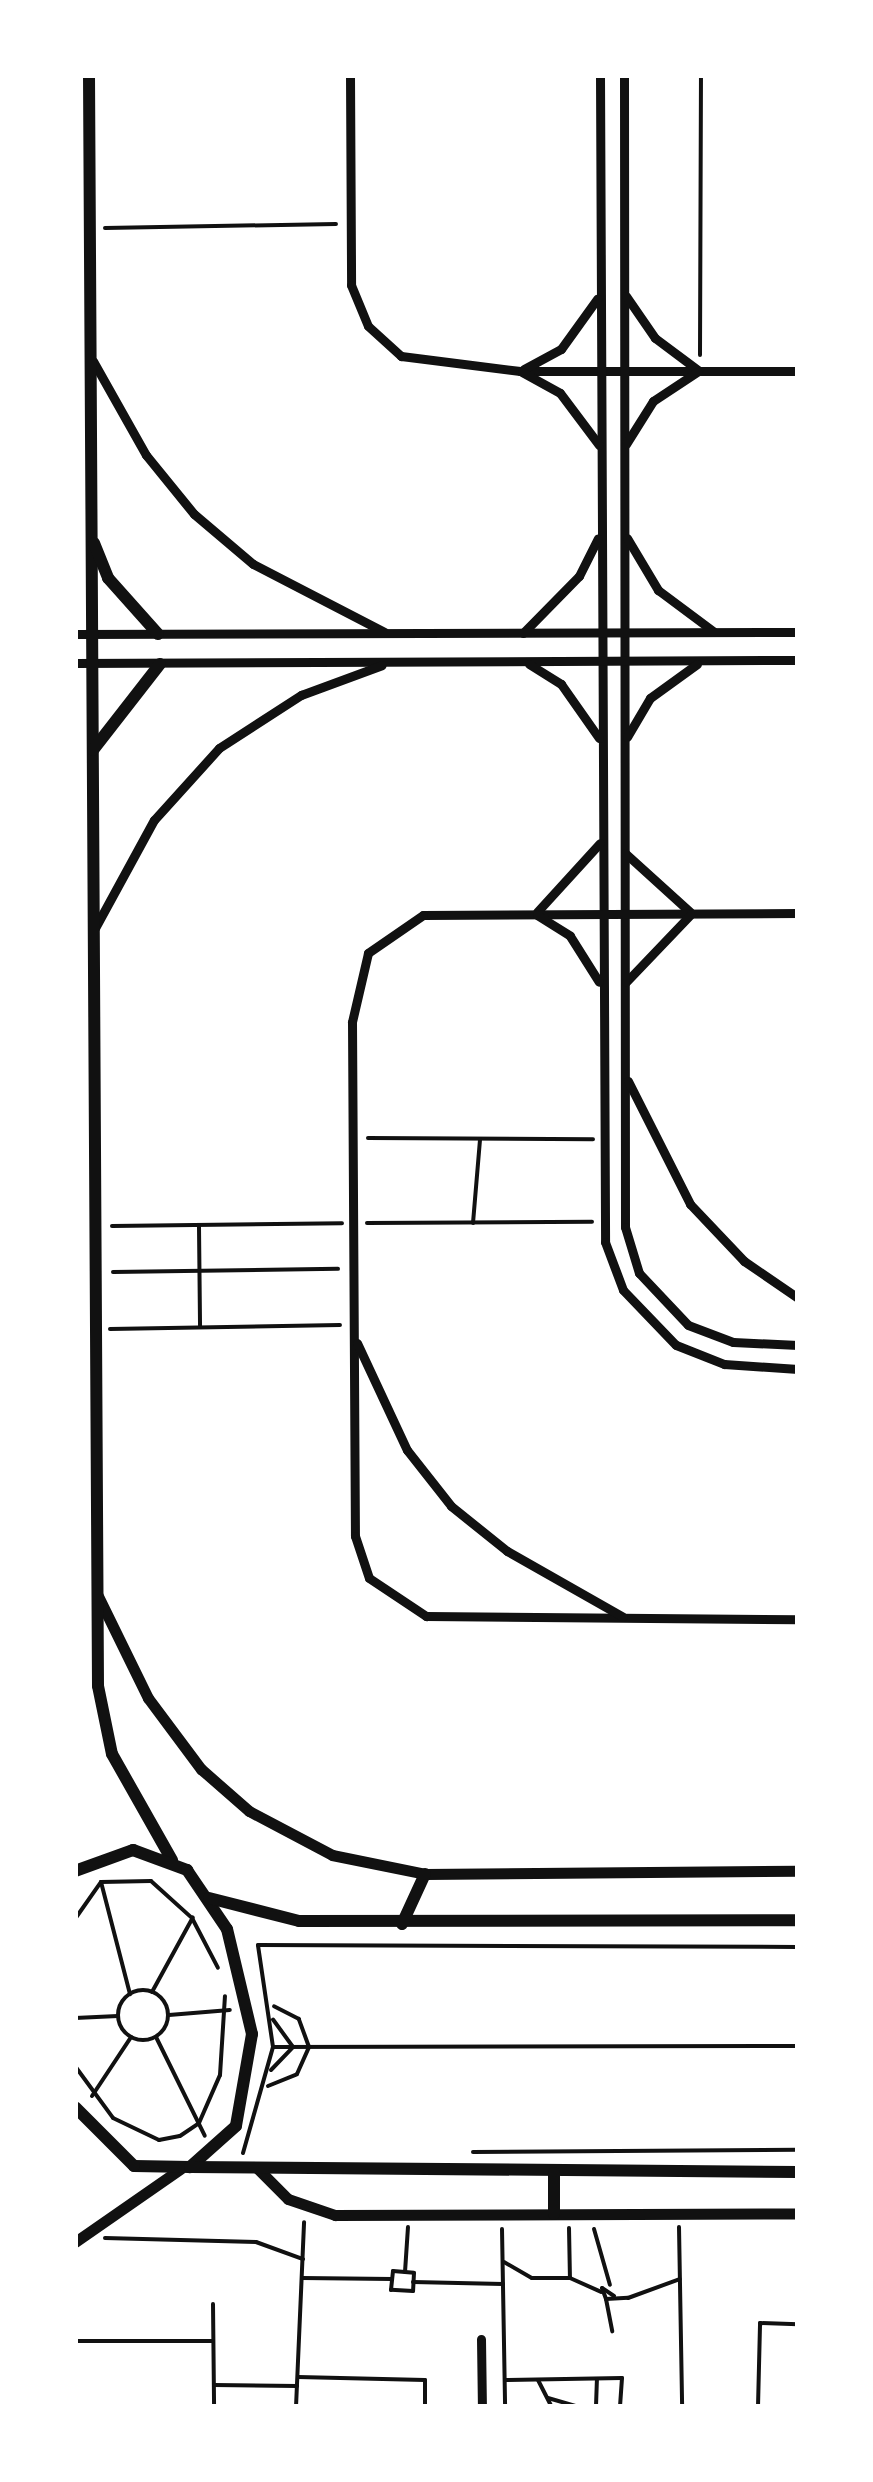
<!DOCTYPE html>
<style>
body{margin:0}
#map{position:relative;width:873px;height:2482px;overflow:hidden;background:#fff;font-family:"Asap Condensed",sans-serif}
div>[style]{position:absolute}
.path>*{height:4px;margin:-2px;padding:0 2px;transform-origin:2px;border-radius:2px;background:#111}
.path>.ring{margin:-2px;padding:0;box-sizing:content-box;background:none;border:4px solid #111;border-radius:50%}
.minor>*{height:9px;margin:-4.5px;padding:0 4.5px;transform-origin:4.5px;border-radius:4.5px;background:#111}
.tertiary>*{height:11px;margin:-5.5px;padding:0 5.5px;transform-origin:5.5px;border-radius:5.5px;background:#111}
.secondary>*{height:12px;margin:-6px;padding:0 6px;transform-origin:6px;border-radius:6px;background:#111}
span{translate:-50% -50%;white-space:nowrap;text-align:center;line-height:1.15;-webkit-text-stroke:8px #fff;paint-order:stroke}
.frame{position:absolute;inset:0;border:78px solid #fff;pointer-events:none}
</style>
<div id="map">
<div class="path">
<div style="left:105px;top:228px;width:231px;rotate:-1deg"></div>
<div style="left:700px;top:355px;width:280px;rotate:-89.8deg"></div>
<div style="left:368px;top:1138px;width:225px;rotate:0.3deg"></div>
<div style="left:367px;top:1223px;width:225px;rotate:-0.3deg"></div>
<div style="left:473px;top:1223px;width:84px;rotate:-85.2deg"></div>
<div style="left:112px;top:1226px;width:230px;rotate:-0.7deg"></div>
<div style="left:199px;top:1227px;width:100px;rotate:89.4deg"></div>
<div style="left:113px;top:1272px;width:225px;rotate:-0.8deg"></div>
<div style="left:110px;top:1329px;width:230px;rotate:-1deg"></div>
<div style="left:75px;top:1662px;width:699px;rotate:-89.92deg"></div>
<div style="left:101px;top:1882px;width:116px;rotate:75.5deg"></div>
<div style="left:75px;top:1919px;width:45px;rotate:-54.9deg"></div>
<div style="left:101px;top:1882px;width:50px;rotate:-1.1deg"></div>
<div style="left:151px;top:1881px;width:55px;rotate:42.1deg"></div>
<div style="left:192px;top:1918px;width:56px;rotate:62.5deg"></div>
<div class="ring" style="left:118px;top:1990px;width:46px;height:46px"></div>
<div style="left:152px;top:1992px;width:85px;rotate:-61.3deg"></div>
<div style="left:169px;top:2015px;width:61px;rotate:-4.7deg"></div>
<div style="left:75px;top:2018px;width:43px;rotate:-2.7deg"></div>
<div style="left:156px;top:2037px;width:110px;rotate:63.7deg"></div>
<div style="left:273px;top:2047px;width:525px;rotate:-0.11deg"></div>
<div style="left:75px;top:2066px;width:64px;rotate:53.8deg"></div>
<div style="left:113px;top:2118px;width:51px;rotate:25.6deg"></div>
<div style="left:159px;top:2140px;width:21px;rotate:-11deg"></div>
<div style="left:180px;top:2136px;width:23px;rotate:-34deg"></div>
<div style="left:199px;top:2123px;width:52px;rotate:-66.4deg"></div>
<div style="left:220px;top:2075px;width:79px;rotate:-86.4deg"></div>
<div style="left:271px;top:2070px;width:32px;rotate:-46deg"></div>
<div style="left:293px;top:2047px;width:34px;rotate:-126deg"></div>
<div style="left:268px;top:2086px;width:31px;rotate:-22deg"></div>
<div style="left:297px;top:2074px;width:30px;rotate:-66deg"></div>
<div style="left:309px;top:2047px;width:30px;rotate:-110deg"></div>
<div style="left:299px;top:2019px;width:28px;rotate:-153deg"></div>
<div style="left:92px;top:2096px;width:71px;rotate:-56.5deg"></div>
<div style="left:473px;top:2152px;width:325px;rotate:-0.4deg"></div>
<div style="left:243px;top:2153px;width:110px;rotate:-74.2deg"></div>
<div style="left:273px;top:2047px;width:103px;rotate:-98.4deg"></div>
<div style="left:258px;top:1945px;width:540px;rotate:0.21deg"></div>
<div style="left:679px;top:2227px;width:180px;rotate:89deg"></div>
<div style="left:569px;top:2228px;width:50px;rotate:88.9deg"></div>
<div style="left:502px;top:2229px;width:178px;rotate:89deg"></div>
<div style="left:594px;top:2229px;width:58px;rotate:74.1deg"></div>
<div style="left:105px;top:2238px;width:151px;rotate:1.5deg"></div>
<div style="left:256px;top:2242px;width:50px;rotate:19.9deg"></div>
<div style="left:504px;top:2262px;width:32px;rotate:30deg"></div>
<div style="left:532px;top:2278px;width:38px"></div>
<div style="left:570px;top:2278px;width:34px;rotate:24deg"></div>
<div style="left:393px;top:2271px;width:21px;rotate:5deg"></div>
<div style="left:414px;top:2273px;width:18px;rotate:93deg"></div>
<div style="left:413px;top:2291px;width:22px;rotate:-177deg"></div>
<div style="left:391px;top:2290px;width:19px;rotate:-84deg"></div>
<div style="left:405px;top:2272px;width:45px;rotate:-86.2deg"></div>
<div style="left:302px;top:2278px;width:90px;rotate:0.6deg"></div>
<div style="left:413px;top:2282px;width:90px;rotate:1.3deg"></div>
<div style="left:614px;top:2296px;width:14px;rotate:-146deg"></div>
<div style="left:602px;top:2288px;width:12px;rotate:70deg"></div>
<div style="left:606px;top:2299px;width:22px;rotate:-3deg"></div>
<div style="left:628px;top:2298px;width:55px;rotate:-20.1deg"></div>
<div style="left:606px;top:2299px;width:33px;rotate:79deg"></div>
<div style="left:213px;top:2304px;width:103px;rotate:89.4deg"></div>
<div style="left:75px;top:2341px;width:138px"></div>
<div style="left:298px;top:2377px;width:127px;rotate:1.4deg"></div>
<div style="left:425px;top:2380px;width:27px;rotate:90deg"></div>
<div style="left:505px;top:2380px;width:117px;rotate:-1deg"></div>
<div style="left:622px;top:2378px;width:29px;rotate:94deg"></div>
<div style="left:538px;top:2380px;width:30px;rotate:63deg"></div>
<div style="left:214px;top:2385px;width:83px;rotate:0.7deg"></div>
<div style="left:548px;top:2398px;width:33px;rotate:16deg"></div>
<div style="left:596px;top:2406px;width:26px;rotate:-88deg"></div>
<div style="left:296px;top:2407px;width:185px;rotate:-87.5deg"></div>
<div style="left:586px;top:2407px;width:11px"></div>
<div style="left:758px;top:2407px;width:84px;rotate:-88.6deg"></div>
<div style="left:760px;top:2323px;width:38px;rotate:2deg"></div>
</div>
<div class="minor">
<div style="left:350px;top:75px;width:210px;rotate:89.7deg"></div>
<div style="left:351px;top:285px;width:44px;rotate:67.5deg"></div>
<div style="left:368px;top:326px;width:45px;rotate:42.3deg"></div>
<div style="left:401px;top:356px;width:120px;rotate:7.2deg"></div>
<div style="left:520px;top:371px;width:278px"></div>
<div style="left:600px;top:75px;width:1167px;rotate:89.75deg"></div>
<div style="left:605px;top:1242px;width:51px;rotate:69.4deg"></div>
<div style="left:623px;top:1290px;width:76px;rotate:46.1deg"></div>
<div style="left:676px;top:1345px;width:52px;rotate:21.6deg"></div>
<div style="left:724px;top:1364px;width:74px;rotate:3.9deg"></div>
<div style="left:624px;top:75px;width:1152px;rotate:89.95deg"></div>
<div style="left:625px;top:1227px;width:48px;rotate:73.1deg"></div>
<div style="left:639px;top:1273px;width:71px;rotate:46.7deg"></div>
<div style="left:688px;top:1325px;width:48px;rotate:20.7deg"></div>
<div style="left:733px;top:1342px;width:65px;rotate:2.6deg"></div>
<div style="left:626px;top:296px;width:51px;rotate:55.4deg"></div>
<div style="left:655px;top:338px;width:54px;rotate:36.7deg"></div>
<div style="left:93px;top:361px;width:108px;rotate:60.6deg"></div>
<div style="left:146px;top:455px;width:76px;rotate:50.9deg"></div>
<div style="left:194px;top:514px;width:77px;rotate:40.3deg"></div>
<div style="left:253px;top:564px;width:148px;rotate:27.4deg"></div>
<div style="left:524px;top:369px;width:42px;rotate:-28.4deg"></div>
<div style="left:561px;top:349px;width:62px;rotate:-54.2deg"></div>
<div style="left:522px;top:372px;width:43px;rotate:28.9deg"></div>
<div style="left:560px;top:393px;width:65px;rotate:53.1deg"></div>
<div style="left:626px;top:444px;width:51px;rotate:-57.9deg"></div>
<div style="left:653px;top:401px;width:53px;rotate:-33.4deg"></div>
<div style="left:627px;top:538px;width:61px;rotate:59.2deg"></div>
<div style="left:658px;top:590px;width:69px;rotate:36.7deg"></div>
<div style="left:523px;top:633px;width:80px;rotate:-45.5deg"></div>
<div style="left:579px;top:576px;width:42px;rotate:-63.4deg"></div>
<div style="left:75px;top:634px;width:723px;rotate:-0.16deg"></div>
<div style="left:75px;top:663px;width:723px;rotate:-0.24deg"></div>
<div style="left:529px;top:664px;width:38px;rotate:32deg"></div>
<div style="left:561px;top:684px;width:66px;rotate:54.9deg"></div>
<div style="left:627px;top:737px;width:45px;rotate:-59.5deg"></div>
<div style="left:650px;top:698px;width:58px;rotate:-35.9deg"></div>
<div style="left:625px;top:853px;width:88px;rotate:42.2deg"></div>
<div style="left:537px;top:912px;width:93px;rotate:-47.6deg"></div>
<div style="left:798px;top:913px;width:375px;rotate:179.7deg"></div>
<div style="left:423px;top:915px;width:67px;rotate:145.4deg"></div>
<div style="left:368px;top:953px;width:71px;rotate:103.1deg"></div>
<div style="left:352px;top:1022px;width:514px;rotate:89.67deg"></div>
<div style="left:355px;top:1536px;width:44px;rotate:71.6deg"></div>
<div style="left:369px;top:1578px;width:69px;rotate:33.7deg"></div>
<div style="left:426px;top:1616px;width:372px;rotate:0.5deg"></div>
<div style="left:537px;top:915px;width:39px;rotate:32deg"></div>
<div style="left:570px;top:936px;width:54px;rotate:57.8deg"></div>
<div style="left:95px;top:928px;width:123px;rotate:-61.4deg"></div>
<div style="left:154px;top:820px;width:97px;rotate:-47.9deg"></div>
<div style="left:219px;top:748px;width:98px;rotate:-32.9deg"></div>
<div style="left:301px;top:695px;width:86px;rotate:-20.3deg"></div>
<div style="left:626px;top:982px;width:93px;rotate:-46.3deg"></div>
<div style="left:628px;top:1081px;width:138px;rotate:63.2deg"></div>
<div style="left:690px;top:1204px;width:79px;rotate:46.5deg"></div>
<div style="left:744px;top:1261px;width:65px;rotate:34.4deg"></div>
<div style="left:357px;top:1343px;width:118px;rotate:65deg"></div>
<div style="left:407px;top:1450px;width:71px;rotate:51.8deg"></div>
<div style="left:451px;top:1506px;width:72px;rotate:38.8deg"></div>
<div style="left:507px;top:1551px;width:133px;rotate:29.6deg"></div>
<div style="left:481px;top:2339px;width:68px;rotate:89.2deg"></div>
</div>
<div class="tertiary">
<div style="left:97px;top:1594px;width:116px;rotate:63.9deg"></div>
<div style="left:148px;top:1698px;width:89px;rotate:53.3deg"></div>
<div style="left:201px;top:1769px;width:64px;rotate:41.2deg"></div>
<div style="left:249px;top:1811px;width:94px;rotate:27.9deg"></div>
<div style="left:332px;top:1855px;width:95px;rotate:11.5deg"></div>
<div style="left:425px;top:1874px;width:373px;rotate:-0.5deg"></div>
<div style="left:256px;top:2167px;width:45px;rotate:45deg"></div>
<div style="left:288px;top:2199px;width:50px;rotate:18.8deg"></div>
<div style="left:335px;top:2215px;width:463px;rotate:-0.2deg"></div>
<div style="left:75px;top:2242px;width:128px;rotate:-34.8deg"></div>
</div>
<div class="secondary">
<div style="left:89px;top:75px;width:1611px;rotate:89.68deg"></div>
<div style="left:98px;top:1686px;width:69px;rotate:78.4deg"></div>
<div style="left:112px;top:1754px;width:122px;rotate:60.5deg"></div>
<div style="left:94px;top:543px;width:38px;rotate:68deg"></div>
<div style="left:108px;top:578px;width:75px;rotate:48.2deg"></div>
<div style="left:93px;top:750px;width:109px;rotate:-52.1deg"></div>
<div style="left:75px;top:1871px;width:62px;rotate:-19.9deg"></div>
<div style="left:133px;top:1850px;width:58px;rotate:20.3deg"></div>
<div style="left:187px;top:1870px;width:71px;rotate:55.9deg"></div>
<div style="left:227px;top:1929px;width:108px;rotate:76.6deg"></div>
<div style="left:252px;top:2034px;width:93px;rotate:99.9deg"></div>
<div style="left:236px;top:2126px;width:62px;rotate:138.3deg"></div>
<div style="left:190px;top:2167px;width:56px;rotate:-179deg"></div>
<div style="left:134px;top:2166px;width:83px;rotate:-135deg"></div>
<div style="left:209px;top:1898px;width:93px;rotate:14.3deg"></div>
<div style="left:299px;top:1921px;width:499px;rotate:-0.1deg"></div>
<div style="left:402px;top:1924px;width:55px;rotate:-65.3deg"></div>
<div style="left:190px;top:2167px;width:608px;rotate:0.47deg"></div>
<div style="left:554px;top:2173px;width:41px;rotate:90deg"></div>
</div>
<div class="frame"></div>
</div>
